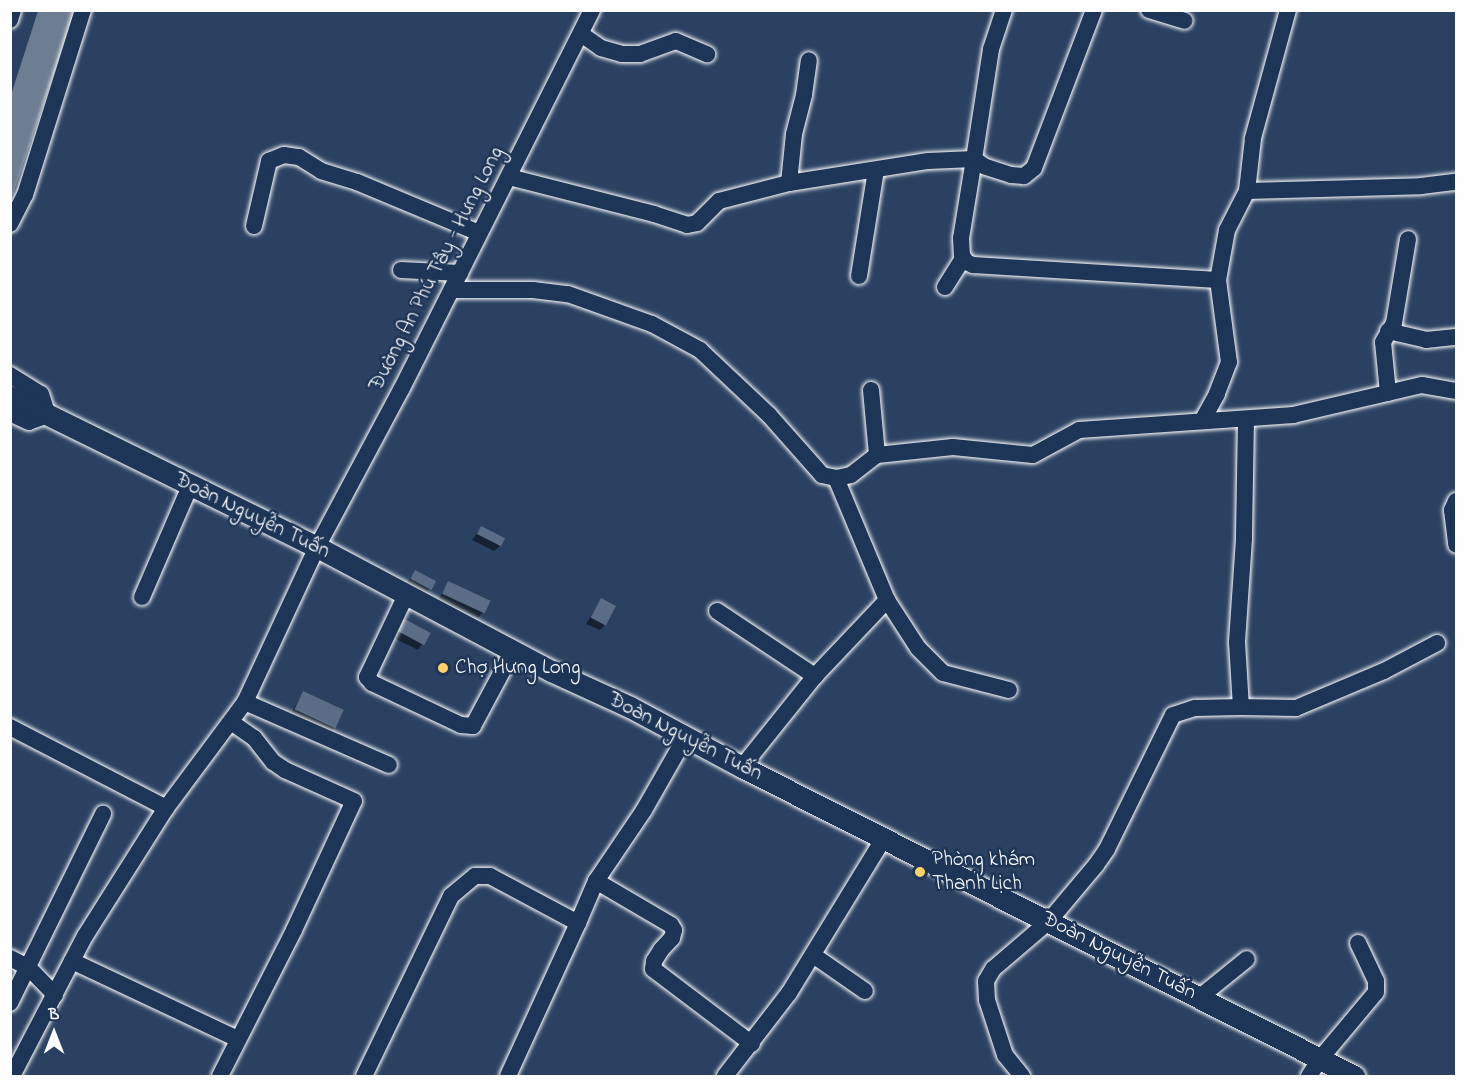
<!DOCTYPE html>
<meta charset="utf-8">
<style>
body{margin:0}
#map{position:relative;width:1467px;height:1087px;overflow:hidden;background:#2a4161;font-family:"Indie Flower",sans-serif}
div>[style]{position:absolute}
.water>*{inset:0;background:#6d7d92}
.shadow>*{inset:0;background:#0007}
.building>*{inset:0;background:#5b6c86;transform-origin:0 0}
.roads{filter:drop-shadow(0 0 2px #fff) drop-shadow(0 0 2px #fff)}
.minor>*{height:16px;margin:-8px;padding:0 8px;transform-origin:8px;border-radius:8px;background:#1d3557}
.major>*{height:21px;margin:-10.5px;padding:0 10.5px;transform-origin:10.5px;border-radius:10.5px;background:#1d3557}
.dots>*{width:16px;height:16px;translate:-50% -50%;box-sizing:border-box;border:3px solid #1d3557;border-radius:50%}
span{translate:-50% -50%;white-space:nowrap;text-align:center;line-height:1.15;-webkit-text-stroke:5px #1d3557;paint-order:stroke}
.street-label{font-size:21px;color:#fff}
.poi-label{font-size:21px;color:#fff}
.left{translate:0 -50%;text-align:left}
.frame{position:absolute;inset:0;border:12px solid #fff;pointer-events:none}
.north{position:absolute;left:24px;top:1003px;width:60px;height:60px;-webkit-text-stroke:4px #1d3557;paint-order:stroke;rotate:0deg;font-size:16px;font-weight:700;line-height:24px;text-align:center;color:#fff}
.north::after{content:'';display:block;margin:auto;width:21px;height:27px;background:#fff;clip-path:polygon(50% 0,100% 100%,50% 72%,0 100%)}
</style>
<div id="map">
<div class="water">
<div style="clip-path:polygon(38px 11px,75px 11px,11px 200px,11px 95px)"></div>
</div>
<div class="shadow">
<div style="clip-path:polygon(481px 528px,500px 546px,494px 551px,472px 540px)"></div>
<div style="clip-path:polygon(415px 572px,430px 589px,424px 594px,405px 585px)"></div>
<div style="clip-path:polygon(448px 583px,483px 612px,478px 618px,438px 600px)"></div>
<div style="clip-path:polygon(601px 600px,605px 625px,600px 630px,586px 624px)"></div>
<div style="clip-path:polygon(394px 624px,429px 634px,418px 650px,388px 635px)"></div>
<div style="clip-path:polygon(303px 693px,342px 710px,336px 726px,330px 732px,290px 715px)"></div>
</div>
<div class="building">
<div style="left:481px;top:526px;width:27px;height:9px;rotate:27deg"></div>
<div style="left:415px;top:570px;width:24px;height:10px;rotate:28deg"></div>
<div style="left:448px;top:581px;width:47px;height:14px;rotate:25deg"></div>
<div style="left:601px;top:598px;width:17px;height:22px;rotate:28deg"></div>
<div style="left:399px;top:616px;width:36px;height:14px;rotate:28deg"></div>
<div style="left:303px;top:691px;width:45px;height:20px;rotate:25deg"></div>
</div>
<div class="roads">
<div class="minor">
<div style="left:1094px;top:10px;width:169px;rotate:110.8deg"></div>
<div style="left:1034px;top:168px;width:13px;rotate:141deg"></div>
<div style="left:1024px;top:176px;width:13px;rotate:-176deg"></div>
<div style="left:1011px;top:175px;width:28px;rotate:-162deg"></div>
<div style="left:984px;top:166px;width:12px;rotate:-145deg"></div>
<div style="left:974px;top:159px;width:80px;rotate:99.3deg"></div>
<div style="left:961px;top:238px;width:17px;rotate:87deg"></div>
<div style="left:962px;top:255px;width:8px;rotate:60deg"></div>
<div style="left:966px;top:262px;width:8px;rotate:23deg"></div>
<div style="left:973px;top:265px;width:245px;rotate:3.5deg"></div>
<div style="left:1218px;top:280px;width:83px;rotate:82.4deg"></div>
<div style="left:1229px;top:362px;width:34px;rotate:111deg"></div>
<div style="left:1217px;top:394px;width:31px;rotate:119deg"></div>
<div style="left:1149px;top:10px;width:37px;rotate:17deg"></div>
<div style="left:10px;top:20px;width:10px;rotate:-73deg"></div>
<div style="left:581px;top:34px;width:24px;rotate:35deg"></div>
<div style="left:601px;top:48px;width:22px;rotate:16deg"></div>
<div style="left:622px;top:54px;width:18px"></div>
<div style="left:640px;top:54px;width:38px;rotate:-20deg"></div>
<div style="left:676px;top:41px;width:34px;rotate:23deg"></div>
<div style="left:509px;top:177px;width:150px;rotate:14.3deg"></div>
<div style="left:654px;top:214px;width:35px;rotate:18deg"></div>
<div style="left:687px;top:225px;width:10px;rotate:-11deg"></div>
<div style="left:697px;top:223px;width:31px;rotate:-45deg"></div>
<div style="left:719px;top:201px;width:72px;rotate:-14.4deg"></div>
<div style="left:789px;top:183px;width:141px;rotate:-9deg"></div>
<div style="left:928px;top:161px;width:46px;rotate:-2.5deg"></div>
<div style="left:974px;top:159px;width:111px;rotate:-81.2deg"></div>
<div style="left:991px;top:49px;width:41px;rotate:-71.6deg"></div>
<div style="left:789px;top:183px;width:49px;rotate:-84.2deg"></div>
<div style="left:794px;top:134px;width:40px;rotate:-75.6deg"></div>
<div style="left:804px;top:95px;width:35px;rotate:-82deg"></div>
<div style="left:1247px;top:191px;width:174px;rotate:-1.6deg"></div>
<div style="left:1421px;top:186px;width:35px;rotate:-7deg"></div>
<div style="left:10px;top:224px;width:33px;rotate:-63deg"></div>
<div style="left:25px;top:195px;width:194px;rotate:-72.6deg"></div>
<div style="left:254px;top:226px;width:67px;rotate:-77deg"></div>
<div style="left:269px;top:161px;width:16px;rotate:-22deg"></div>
<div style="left:284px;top:155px;width:15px;rotate:8deg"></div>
<div style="left:299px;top:157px;width:26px;rotate:32deg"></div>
<div style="left:321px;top:171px;width:38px;rotate:17deg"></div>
<div style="left:357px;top:182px;width:132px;rotate:22.7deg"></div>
<div style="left:401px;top:270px;width:59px;rotate:2.9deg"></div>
<div style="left:859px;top:276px;width:107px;rotate:-80.9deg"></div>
<div style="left:1218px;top:280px;width:51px;rotate:-79.8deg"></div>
<div style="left:1227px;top:230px;width:44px;rotate:-62.9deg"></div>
<div style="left:1247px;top:191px;width:53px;rotate:-83.5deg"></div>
<div style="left:1253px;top:138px;width:133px;rotate:-74.7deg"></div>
<div style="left:945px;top:287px;width:34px;rotate:-58deg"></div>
<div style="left:452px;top:290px;width:81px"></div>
<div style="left:533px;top:290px;width:35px;rotate:7deg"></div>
<div style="left:568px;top:294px;width:89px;rotate:19.7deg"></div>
<div style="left:652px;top:324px;width:55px;rotate:28.4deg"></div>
<div style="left:700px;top:350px;width:95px;rotate:43.3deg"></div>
<div style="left:769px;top:415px;width:80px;rotate:48.5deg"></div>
<div style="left:822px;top:475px;width:14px;rotate:12deg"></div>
<div style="left:836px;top:478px;width:15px;rotate:-11deg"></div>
<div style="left:851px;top:475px;width:33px;rotate:-38deg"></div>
<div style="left:877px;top:455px;width:76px;rotate:-6deg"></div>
<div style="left:953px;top:447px;width:80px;rotate:5.7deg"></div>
<div style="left:1033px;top:455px;width:52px;rotate:-28.5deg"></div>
<div style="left:1079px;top:430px;width:215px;rotate:-4deg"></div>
<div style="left:1293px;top:415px;width:132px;rotate:-13.1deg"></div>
<div style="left:1422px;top:385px;width:35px;rotate:10deg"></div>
<div style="left:1388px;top:331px;width:39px;rotate:13deg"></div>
<div style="left:1426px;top:340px;width:30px;rotate:-6deg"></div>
<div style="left:10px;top:375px;width:36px;rotate:32deg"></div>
<div style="left:41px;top:394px;width:22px;rotate:72deg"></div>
<div style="left:48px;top:415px;width:20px;rotate:160deg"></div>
<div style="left:29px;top:422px;width:21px;rotate:-155deg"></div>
<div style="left:871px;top:390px;width:65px;rotate:84.7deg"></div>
<div style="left:1388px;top:393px;width:51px;rotate:-95.6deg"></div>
<div style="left:1383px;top:342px;width:22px;rotate:-60deg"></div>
<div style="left:1394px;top:323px;width:85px;rotate:-80.5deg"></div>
<div style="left:1246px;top:420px;width:119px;rotate:91deg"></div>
<div style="left:1244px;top:539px;width:103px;rotate:93.9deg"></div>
<div style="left:1237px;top:642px;width:65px;rotate:86.5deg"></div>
<div style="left:1241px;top:707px;width:55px;rotate:1deg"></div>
<div style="left:1296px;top:708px;width:95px;rotate:-22.8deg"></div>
<div style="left:1384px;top:671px;width:60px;rotate:-27.8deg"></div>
<div style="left:1456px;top:501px;width:10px;rotate:114deg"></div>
<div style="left:1452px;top:510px;width:35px;rotate:83deg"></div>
<div style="left:406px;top:595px;width:91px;rotate:115.4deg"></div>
<div style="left:367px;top:677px;width:8px;rotate:50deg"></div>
<div style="left:372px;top:683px;width:98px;rotate:25.3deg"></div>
<div style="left:461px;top:725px;width:12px;rotate:5deg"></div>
<div style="left:473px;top:726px;width:85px;rotate:-61.9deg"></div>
<div style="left:142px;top:597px;width:121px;rotate:-66.6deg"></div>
<div style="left:887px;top:600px;width:57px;rotate:57.1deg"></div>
<div style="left:918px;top:648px;width:35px;rotate:45deg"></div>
<div style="left:943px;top:673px;width:68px;rotate:14.4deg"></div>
<div style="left:717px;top:611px;width:118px;rotate:33.6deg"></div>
<div style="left:245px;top:702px;width:157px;rotate:23.6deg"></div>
<div style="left:10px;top:727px;width:176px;rotate:27.4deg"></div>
<div style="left:742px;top:767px;width:117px;rotate:-51.3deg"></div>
<div style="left:815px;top:676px;width:105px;rotate:-46.5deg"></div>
<div style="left:887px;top:600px;width:132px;rotate:-112.7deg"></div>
<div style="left:596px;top:881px;width:87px;rotate:30.4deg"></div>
<div style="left:671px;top:925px;width:6px;rotate:59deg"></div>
<div style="left:674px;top:930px;width:8px;rotate:104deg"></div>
<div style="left:672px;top:938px;width:16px;rotate:133deg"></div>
<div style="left:661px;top:950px;width:13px;rotate:122deg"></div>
<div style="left:654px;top:961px;width:8px;rotate:97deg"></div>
<div style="left:653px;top:969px;width:124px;rotate:37.1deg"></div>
<div style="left:578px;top:923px;width:46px;rotate:-66.8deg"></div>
<div style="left:596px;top:881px;width:86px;rotate:-55.9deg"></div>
<div style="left:644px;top:810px;width:83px;rotate:-60.3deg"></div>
<div style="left:813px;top:955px;width:63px;rotate:34.7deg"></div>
<div style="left:10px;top:958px;width:20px;rotate:27deg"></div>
<div style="left:28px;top:967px;width:39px;rotate:46deg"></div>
<div style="left:72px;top:961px;width:183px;rotate:25.2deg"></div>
<div style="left:1200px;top:997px;width:60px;rotate:-39deg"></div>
<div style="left:10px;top:1003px;width:211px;rotate:-63.8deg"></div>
<div style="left:12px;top:1076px;width:158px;rotate:-62.5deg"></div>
<div style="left:85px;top:936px;width:151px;rotate:-57.7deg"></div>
<div style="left:166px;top:808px;width:132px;rotate:-53.3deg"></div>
<div style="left:245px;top:702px;width:171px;rotate:-65.1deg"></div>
<div style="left:317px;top:547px;width:180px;rotate:-61.9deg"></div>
<div style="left:402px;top:388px;width:423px;rotate:-63.3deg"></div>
<div style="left:220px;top:1076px;width:164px;rotate:-63.1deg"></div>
<div style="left:294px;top:930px;width:142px;rotate:-65.1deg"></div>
<div style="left:354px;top:801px;width:76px;rotate:-155.8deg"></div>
<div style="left:285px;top:770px;width:14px;rotate:-146deg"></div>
<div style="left:273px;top:762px;width:31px;rotate:-128deg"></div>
<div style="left:254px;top:738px;width:28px;rotate:-145deg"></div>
<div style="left:364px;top:1076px;width:200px;rotate:-64.2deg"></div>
<div style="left:451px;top:896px;width:31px;rotate:-40deg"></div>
<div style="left:475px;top:876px;width:15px"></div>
<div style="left:490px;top:876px;width:100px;rotate:28.1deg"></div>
<div style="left:578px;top:923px;width:168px;rotate:114.6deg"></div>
<div style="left:725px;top:1076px;width:105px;rotate:-52.4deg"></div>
<div style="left:789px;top:993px;width:182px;rotate:-58.5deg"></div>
<div style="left:1022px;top:1076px;width:27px;rotate:-129deg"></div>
<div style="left:1005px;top:1055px;width:58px;rotate:-108.1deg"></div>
<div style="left:987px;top:1000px;width:19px;rotate:-93deg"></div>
<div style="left:986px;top:981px;width:14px;rotate:-60deg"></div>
<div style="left:993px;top:969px;width:74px;rotate:-40.6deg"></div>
<div style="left:1049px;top:921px;width:73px;rotate:-50deg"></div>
<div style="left:1096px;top:865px;width:19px;rotate:-55deg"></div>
<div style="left:1107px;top:849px;width:149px;rotate:-63.8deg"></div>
<div style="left:1173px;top:715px;width:23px;rotate:-18deg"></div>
<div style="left:1195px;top:708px;width:46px;rotate:-1.2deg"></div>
<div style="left:1309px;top:1076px;width:20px;rotate:-57deg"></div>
<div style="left:1320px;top:1059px;width:87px;rotate:-50.1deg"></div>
<div style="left:1376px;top:992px;width:11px;rotate:-90deg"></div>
<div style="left:1376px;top:981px;width:42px;rotate:-115.3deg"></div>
</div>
<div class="major">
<div style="left:10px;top:396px;width:342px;rotate:26.2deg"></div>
<div style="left:317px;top:547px;width:265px;rotate:27.9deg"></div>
<div style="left:551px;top:671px;width:87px;rotate:24.5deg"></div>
<div style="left:630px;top:707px;width:127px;rotate:28.2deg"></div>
<div style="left:742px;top:767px;width:686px;rotate:26.79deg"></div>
</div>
</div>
<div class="dots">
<div style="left:443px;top:668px;background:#ffd166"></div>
<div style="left:920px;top:872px;background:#ffd166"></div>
</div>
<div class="street-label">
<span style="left:437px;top:269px;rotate:-63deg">Đường An Phú Tây - Hưng Long</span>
<span style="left:252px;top:516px;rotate:26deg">Đoàn Nguyễn Tuấn</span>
<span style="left:685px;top:737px;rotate:27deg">Đoàn Nguyễn Tuấn</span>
<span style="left:1119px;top:956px;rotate:27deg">Đoàn Nguyễn Tuấn</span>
</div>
<div class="poi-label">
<span class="left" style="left:455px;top:668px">Chợ Hưng Long</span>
<span class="left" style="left:932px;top:872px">Phòng khám<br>Thanh Lịch</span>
</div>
<div class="frame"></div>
<div class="north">B</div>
</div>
